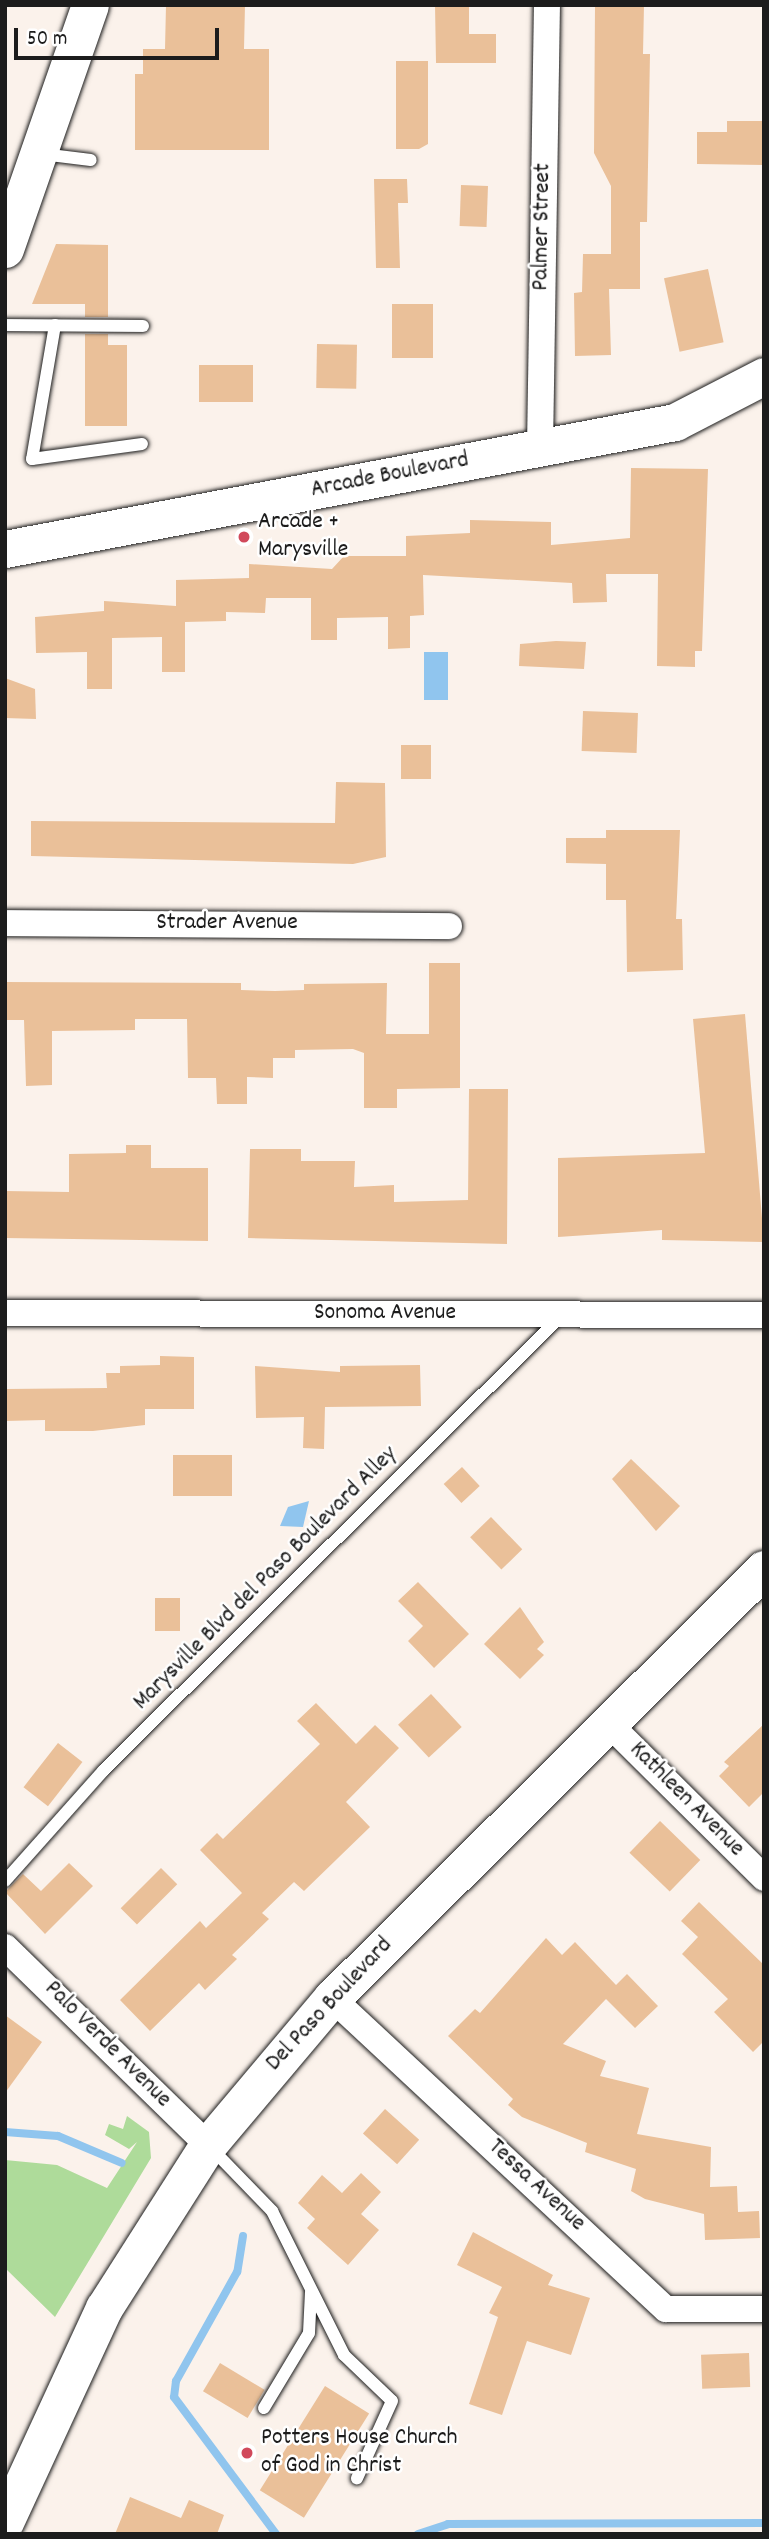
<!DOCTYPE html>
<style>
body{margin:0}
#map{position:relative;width:769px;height:2539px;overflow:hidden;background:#fbf2eb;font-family:Dekko,sans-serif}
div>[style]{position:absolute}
.green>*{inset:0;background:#aedb9a}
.water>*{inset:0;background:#90c5ee;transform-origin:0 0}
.stream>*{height:8px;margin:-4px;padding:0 4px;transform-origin:4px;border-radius:4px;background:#90c5ee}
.building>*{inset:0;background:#eac099;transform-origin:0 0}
.roads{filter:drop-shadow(0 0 2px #1c1c1c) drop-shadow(0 0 2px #1c1c1c)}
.lane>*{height:12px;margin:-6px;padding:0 6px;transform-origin:6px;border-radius:6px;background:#fff}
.street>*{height:26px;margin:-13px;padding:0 13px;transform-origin:13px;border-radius:13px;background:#fff}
.secondary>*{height:37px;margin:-18.5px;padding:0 18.5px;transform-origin:18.5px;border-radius:18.5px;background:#fff}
.dots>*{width:19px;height:19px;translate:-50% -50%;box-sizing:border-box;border:4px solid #fff;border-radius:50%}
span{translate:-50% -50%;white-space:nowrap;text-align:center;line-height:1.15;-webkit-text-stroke:5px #fff;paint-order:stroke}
.street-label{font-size:24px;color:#1c1c1c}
.poi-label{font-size:24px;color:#1c1c1c}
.left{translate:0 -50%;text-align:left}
.frame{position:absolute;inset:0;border:7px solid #1c1c1c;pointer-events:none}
.scale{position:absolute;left:14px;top:28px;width:205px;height:32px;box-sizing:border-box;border:4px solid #1c1c1c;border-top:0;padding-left:9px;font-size:21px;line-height:24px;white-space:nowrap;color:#1c1c1c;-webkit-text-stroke:5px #fff;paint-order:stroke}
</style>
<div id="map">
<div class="green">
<div style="clip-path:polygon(127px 2116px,149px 2132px,151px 2158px,55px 2317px,5px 2268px,5px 2160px,57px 2165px,107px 2188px,137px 2142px,129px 2149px,105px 2135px,109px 2124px,123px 2129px)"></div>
</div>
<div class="water">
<div style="left:424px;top:652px;width:24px;height:48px"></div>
<div style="clip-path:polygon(309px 1501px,303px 1527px,280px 1526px,288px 1507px)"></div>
</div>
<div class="stream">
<div style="left:5px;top:2132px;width:53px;rotate:4.3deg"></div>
<div style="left:58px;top:2136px;width:69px;rotate:22.9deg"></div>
<div style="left:243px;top:2236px;width:36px;rotate:99deg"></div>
<div style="left:237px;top:2272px;width:125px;rotate:119.2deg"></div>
<div style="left:176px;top:2381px;width:16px;rotate:97deg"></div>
<div style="left:174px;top:2397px;width:171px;rotate:53.3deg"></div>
<div style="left:418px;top:2534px;width:32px;rotate:-18deg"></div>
<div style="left:448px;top:2524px;width:316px;rotate:-0.2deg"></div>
</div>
<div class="building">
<div style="clip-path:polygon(166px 5px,245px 5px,244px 49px,269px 49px,269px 150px,135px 150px,135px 74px,143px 74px,143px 49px,165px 49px)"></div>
<div style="clip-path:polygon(435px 5px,469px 5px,469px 34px,496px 34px,496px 63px,436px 63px)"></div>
<div style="clip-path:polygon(595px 5px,644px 5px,643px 54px,650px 54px,647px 222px,640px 222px,640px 289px,609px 289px,611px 355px,575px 356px,574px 293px,582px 292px,583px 254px,611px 254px,611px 186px,594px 153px)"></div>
<div style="clip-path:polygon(396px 61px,428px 61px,428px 144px,419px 149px,396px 149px)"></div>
<div style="clip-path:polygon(727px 121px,764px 121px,764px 165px,697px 164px,697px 132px,727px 132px)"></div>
<div style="clip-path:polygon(374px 179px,407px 179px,408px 203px,398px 203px,400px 268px,376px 268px)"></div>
<div style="left:461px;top:185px;width:27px;height:41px;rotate:2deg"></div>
<div style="clip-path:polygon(56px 244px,108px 245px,108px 317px,85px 317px,85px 304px,32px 304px)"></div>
<div style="left:708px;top:269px;width:75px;height:45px;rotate:78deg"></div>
<div style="left:392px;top:304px;width:41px;height:54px"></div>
<div style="clip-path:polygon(85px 334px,108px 334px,108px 345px,127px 345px,127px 426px,85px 426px)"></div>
<div style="left:317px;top:344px;width:40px;height:44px;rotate:1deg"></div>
<div style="left:199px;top:365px;width:54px;height:37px"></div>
<div style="clip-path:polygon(631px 468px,708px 469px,702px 651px,695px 651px,695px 667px,657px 666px,658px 574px,606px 574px,607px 602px,573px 603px,572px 583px,423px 575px,424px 615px,410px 616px,410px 648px,388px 649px,388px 617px,337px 618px,337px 640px,311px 640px,311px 598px,266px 598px,265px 613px,226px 612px,226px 621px,185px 622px,185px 672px,162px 672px,162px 637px,112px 638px,112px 689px,87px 689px,87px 652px,36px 653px,35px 617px,104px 611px,104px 601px,176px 606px,176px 580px,249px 578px,249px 564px,332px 569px,344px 556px,406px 556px,406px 536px,470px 533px,470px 520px,551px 522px,551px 545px,630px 538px)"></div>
<div style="clip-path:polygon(556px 641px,586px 642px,584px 669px,519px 666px,520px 644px)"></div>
<div style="clip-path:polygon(5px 678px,35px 689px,36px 719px,5px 718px)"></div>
<div style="left:583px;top:711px;width:55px;height:40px;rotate:2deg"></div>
<div style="left:401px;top:745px;width:30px;height:34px"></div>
<div style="clip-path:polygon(336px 782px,385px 783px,386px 857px,353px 864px,31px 856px,31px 821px,335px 823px)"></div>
<div style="clip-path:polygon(606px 830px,680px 830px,676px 919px,682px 919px,683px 970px,627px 972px,626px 900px,606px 900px,606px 864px,566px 863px,566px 838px,606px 838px)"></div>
<div style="clip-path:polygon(429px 963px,460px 963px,460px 1088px,397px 1089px,397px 1108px,364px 1108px,364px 1053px,353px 1049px,295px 1050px,295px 1058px,273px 1058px,273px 1078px,247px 1077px,247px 1104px,217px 1104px,216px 1078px,188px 1078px,187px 1019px,135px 1019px,135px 1030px,52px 1031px,52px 1085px,26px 1086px,24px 1020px,5px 1020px,5px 982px,241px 983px,241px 990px,275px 991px,304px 990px,304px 984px,387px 983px,386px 1034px,429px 1034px)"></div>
<div style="clip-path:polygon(745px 1014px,764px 1242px,662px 1240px,662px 1230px,558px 1237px,558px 1158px,705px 1153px,693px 1019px)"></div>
<div style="clip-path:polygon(469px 1089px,508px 1089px,507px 1244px,248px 1238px,250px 1149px,301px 1149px,301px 1161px,355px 1161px,354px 1187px,394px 1185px,394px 1202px,468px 1200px)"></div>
<div style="clip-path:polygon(126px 1145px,151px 1145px,151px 1168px,208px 1168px,208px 1241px,5px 1238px,5px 1191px,69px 1192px,69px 1154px,126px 1153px)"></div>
<div style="clip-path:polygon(160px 1356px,194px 1357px,194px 1409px,145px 1409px,145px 1425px,93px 1431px,45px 1431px,45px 1420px,5px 1421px,6px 1389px,107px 1388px,106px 1373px,120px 1373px,120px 1366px,160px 1365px)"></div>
<div style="clip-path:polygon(420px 1365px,421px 1406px,325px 1407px,324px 1449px,303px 1448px,304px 1417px,256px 1418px,255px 1366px,340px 1372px,340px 1366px)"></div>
<div style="left:173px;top:1455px;width:59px;height:41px"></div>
<div style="clip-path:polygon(631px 1459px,680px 1506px,656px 1531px,612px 1479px)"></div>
<div style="left:462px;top:1467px;width:26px;height:25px;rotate:47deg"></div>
<div style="left:491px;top:1517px;width:45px;height:29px;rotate:46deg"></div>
<div style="clip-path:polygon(418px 1582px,469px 1634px,434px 1668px,408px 1641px,423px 1626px,398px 1601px)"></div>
<div style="left:155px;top:1598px;width:25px;height:33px"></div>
<div style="clip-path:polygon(520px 1607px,544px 1642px,537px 1649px,544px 1655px,520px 1679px,484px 1644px)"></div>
<div style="left:431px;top:1694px;width:45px;height:45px;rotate:47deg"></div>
<div style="clip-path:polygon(316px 1703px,356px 1744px,375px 1725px,399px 1748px,346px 1802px,370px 1827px,304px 1891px,294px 1882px,262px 1913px,269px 1919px,232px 1955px,237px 1959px,205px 1990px,199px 1983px,150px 2031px,120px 2000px,200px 1921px,206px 1928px,242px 1893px,200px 1850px,217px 1833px,223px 1839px,320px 1744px,297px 1721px)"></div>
<div style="clip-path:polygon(764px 1724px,764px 1792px,749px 1807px,719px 1776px,729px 1766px,724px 1762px)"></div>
<div style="left:58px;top:1743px;width:31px;height:56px;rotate:38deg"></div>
<div style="left:660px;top:1821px;width:56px;height:44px;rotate:44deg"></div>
<div style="clip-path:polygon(69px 1863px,93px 1886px,45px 1934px,5px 1892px,23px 1874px,41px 1891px)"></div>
<div style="left:161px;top:1868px;width:23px;height:57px;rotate:45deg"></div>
<div style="clip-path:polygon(699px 1902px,764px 1965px,764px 2041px,753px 2052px,714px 2012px,728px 1999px,682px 1954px,698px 1937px,681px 1921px)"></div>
<div style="clip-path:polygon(546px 1938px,562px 1955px,575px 1942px,616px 1985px,627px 1974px,658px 2006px,635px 2028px,606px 1999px,563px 2044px,606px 2061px,600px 2076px,649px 2088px,637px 2134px,711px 2147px,710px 2187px,737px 2186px,738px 2212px,759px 2211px,760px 2238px,705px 2240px,704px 2214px,645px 2199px,631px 2191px,636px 2169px,585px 2152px,587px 2143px,522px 2117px,508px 2105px,513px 2099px,448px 2036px,475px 2009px,480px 2013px)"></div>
<div style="clip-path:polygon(5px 2015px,42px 2042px,5px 2093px)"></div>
<div style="left:385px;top:2109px;width:46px;height:33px;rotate:42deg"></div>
<div style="clip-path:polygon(361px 2173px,381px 2192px,361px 2214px,379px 2230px,348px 2265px,307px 2228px,315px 2219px,298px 2203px,322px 2175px,342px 2193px)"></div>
<div style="clip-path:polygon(473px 2232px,553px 2275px,548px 2285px,590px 2298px,571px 2355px,527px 2341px,502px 2415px,469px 2404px,498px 2317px,489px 2313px,502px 2287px,457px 2265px)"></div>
<div style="left:749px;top:2353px;width:34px;height:48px;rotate:88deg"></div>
<div style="left:220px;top:2363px;width:52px;height:33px;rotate:31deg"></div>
<div style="left:325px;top:2386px;width:52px;height:123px;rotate:32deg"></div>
<div style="clip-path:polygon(130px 2497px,181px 2518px,189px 2500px,224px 2515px,217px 2534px,115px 2534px)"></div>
</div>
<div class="roads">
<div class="lane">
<div style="left:42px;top:154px;width:49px;rotate:7deg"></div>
<div style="left:5px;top:325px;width:138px;rotate:0.4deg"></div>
<div style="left:55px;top:325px;width:136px;rotate:99.7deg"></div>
<div style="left:32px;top:459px;width:111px;rotate:-7.8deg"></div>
<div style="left:5px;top:1881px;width:147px;rotate:-48.3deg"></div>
<div style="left:103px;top:1771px;width:644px;rotate:-44.81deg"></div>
<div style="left:211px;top:2148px;width:88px;rotate:45.9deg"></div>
<div style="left:272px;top:2211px;width:161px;rotate:63.4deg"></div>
<div style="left:344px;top:2355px;width:66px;rotate:43.8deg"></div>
<div style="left:392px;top:2401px;width:85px;rotate:114.4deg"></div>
<div style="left:264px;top:2408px;width:87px;rotate:-59deg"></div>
<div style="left:309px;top:2333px;width:41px;rotate:-87.2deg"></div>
</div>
<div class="street">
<div style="left:540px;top:448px;width:443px;rotate:-89.1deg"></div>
<div style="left:5px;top:923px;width:444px;rotate:0.4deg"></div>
<div style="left:5px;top:1313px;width:759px;rotate:0.15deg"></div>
<div style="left:607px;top:1722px;width:221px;rotate:44.8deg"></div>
<div style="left:5px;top:1947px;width:284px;rotate:44.3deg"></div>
<div style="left:332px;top:1998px;width:456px;rotate:43deg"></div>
<div style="left:666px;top:2309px;width:98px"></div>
</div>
<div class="secondary">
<div style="left:5px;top:249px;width:258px;rotate:-70.8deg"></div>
<div style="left:5px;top:549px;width:682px;rotate:-10.73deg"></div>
<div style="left:675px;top:422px;width:100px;rotate:-27.3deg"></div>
<div style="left:5px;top:2522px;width:236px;rotate:-65.2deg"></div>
<div style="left:104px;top:2308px;width:193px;rotate:-57.5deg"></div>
<div style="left:208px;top:2145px;width:192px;rotate:-49.9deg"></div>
<div style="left:332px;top:1998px;width:609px;rotate:-44.8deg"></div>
</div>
</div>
<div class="dots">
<div style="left:244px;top:537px;background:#d1495b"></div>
<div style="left:247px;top:2453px;background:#d1495b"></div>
</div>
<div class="street-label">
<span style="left:543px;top:227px;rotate:-89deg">Palmer Street</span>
<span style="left:390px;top:476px;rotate:-11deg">Arcade Boulevard</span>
<span style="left:227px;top:924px">Strader Avenue</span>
<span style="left:385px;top:1314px">Sonoma Avenue</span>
<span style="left:266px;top:1579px;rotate:-45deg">Marysville Blvd del Paso Boulevard Alley</span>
<span style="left:686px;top:1800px;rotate:45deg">Kathleen Avenue</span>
<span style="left:330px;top:2005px;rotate:-47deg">Del Paso Boulevard</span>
<span style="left:107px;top:2045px;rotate:45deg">Palo Verde Avenue</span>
<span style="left:536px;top:2186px;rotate:43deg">Tessa Avenue</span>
</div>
<div class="poi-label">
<span class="left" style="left:258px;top:537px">Arcade +<br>Marysville</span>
<span class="left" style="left:261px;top:2453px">Potters House Church<br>of God in Christ</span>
</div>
<div class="frame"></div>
<div class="scale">50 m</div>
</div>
